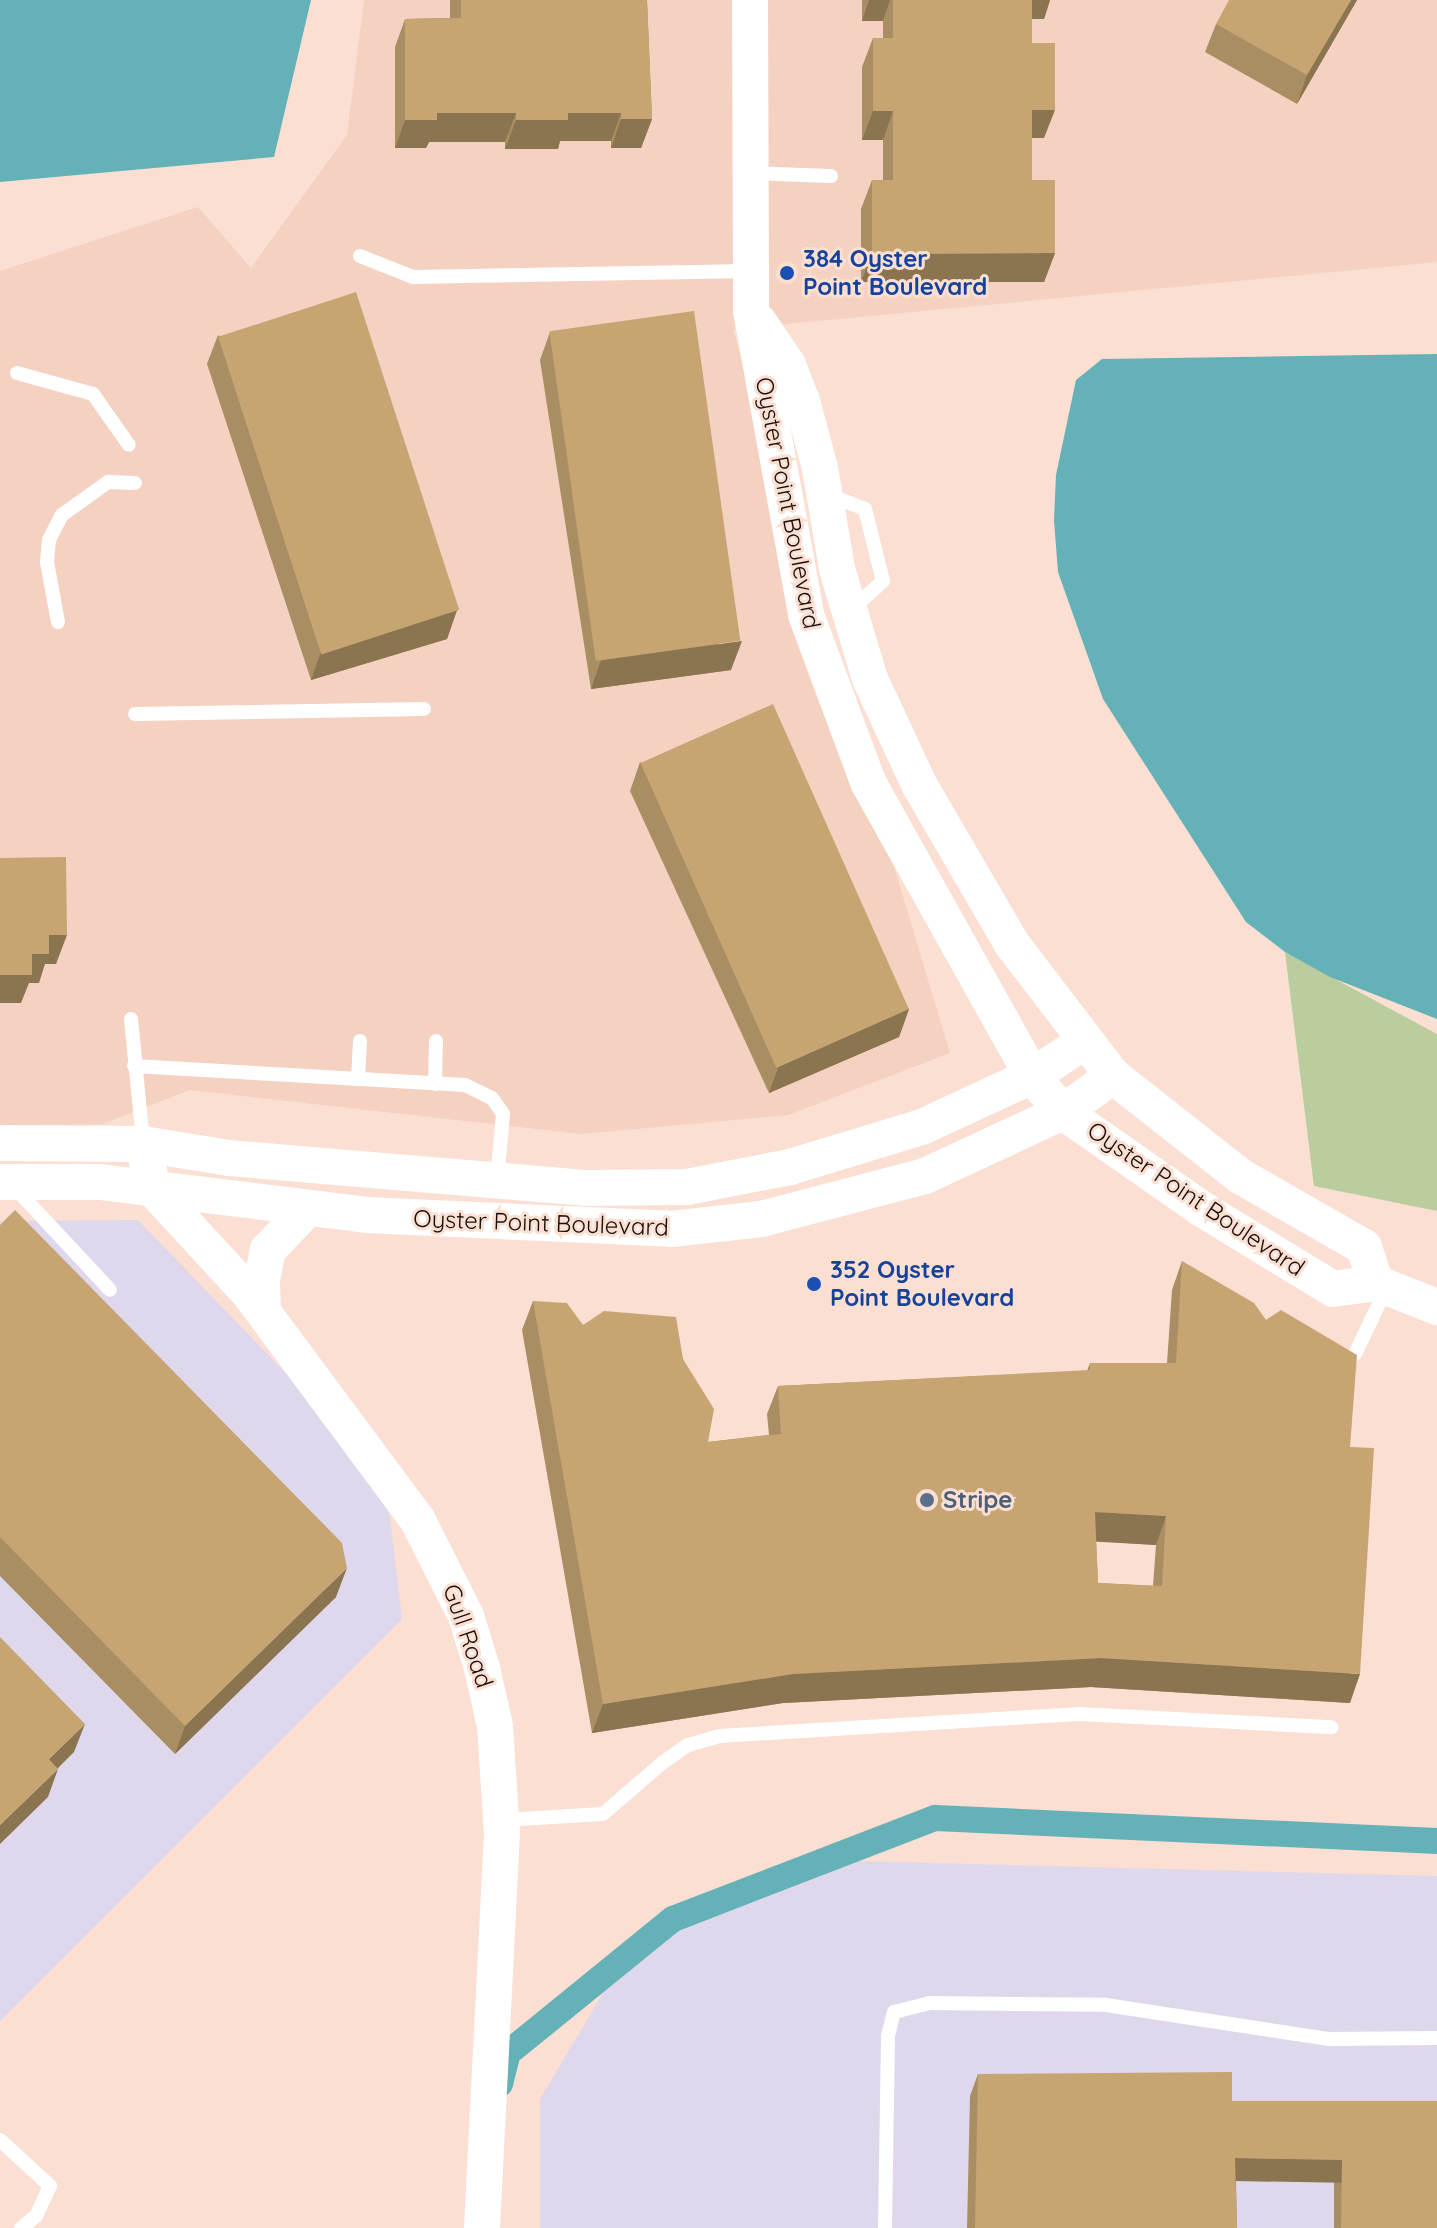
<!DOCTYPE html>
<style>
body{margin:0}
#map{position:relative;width:1437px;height:2228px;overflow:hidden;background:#fadfd2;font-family:Quicksand,sans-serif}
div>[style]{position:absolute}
.built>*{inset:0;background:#f4d1c1}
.industrial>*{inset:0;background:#dfd7ec}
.green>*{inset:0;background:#b9cd9e}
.water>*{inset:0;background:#64b1b8}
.canal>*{height:26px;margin:-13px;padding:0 13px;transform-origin:13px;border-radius:13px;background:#64b1b8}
.service>*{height:14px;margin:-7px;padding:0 7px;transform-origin:7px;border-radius:7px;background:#fff}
.tertiary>*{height:36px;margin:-18px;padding:0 18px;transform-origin:18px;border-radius:18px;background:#fff}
.wall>*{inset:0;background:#aa8e63}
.shaded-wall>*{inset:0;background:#8b7450;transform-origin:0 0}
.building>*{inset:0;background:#c6a573;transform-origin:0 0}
.dots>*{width:22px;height:22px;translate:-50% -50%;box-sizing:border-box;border:4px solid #fadfd2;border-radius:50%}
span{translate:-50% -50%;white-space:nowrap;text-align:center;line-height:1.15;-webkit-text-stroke:6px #fadfd2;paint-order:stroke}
.transit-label{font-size:24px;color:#164399;font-weight:700}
.left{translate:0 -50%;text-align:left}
.street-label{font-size:24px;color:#180f0b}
.service-label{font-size:24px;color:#4e5e75;font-weight:700}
</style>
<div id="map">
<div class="built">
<div style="clip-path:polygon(364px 0,1437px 0,1437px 262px,733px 329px,950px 1053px,788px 1115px,581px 1134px,190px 1090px,102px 1124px,0 1126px,0 271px,198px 207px,251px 268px,347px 135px)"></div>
</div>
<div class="industrial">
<div style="clip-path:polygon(138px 1220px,385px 1476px,402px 1619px,0 2021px,0 1221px)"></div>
<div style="clip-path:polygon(816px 1860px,1437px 1876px,1437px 2228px,540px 2228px,540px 2099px,644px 1924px)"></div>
</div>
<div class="green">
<div style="clip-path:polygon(1285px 952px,1437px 1034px,1437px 1211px,1314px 1186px)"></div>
</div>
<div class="water">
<div style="clip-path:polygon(0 0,311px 0,274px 157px,0 182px)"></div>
<div style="clip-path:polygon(1437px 354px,1437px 1019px,1330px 977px,1285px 952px,1246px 922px,1103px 699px,1058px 572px,1054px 520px,1056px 475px,1076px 380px,1102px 359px)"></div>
</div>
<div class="canal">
<div style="left:500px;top:2084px;width:32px;rotate:-76deg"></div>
<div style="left:508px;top:2053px;width:213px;rotate:-39.1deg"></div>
<div style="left:673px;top:1919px;width:281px;rotate:-21.1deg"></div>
<div style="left:935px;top:1818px;width:503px;rotate:2.62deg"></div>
</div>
<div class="service">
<div style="left:749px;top:173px;width:82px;rotate:2.1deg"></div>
<div style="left:360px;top:256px;width:57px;rotate:21.6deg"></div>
<div style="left:413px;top:277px;width:338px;rotate:-1deg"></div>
<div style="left:17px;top:373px;width:79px;rotate:15.4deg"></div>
<div style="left:93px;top:394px;width:62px;rotate:54.8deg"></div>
<div style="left:827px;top:494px;width:41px;rotate:21.5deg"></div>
<div style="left:865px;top:509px;width:74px;rotate:76deg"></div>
<div style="left:883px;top:581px;width:45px;rotate:137.7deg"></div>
<div style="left:58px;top:622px;width:61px;rotate:-100.4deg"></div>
<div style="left:47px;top:562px;width:22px;rotate:-85deg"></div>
<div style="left:49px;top:540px;width:28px;rotate:-63deg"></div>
<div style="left:62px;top:515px;width:57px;rotate:-35.7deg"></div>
<div style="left:108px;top:482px;width:27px;rotate:2deg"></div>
<div style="left:135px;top:714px;width:289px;rotate:-1deg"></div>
<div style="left:131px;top:1019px;width:124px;rotate:84.4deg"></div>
<div style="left:134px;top:1066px;width:332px;rotate:3.3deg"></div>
<div style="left:465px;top:1085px;width:30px;rotate:26deg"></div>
<div style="left:492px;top:1098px;width:19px;rotate:55deg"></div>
<div style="left:503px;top:1114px;width:66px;rotate:95.2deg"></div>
<div style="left:358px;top:1079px;width:38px;rotate:-87deg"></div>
<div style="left:435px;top:1084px;width:43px;rotate:-88.7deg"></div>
<div style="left:15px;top:1188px;width:139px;rotate:47deg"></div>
<div style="left:1355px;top:1354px;width:74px;rotate:-64.5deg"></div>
<div style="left:502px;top:1820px;width:101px;rotate:-3.4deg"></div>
<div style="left:603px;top:1814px;width:78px;rotate:-40.8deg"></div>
<div style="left:662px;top:1763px;width:32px;rotate:-35deg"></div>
<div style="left:688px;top:1745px;width:32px;rotate:-16deg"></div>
<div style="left:719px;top:1736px;width:362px;rotate:-3.5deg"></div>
<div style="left:1080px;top:1714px;width:252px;rotate:3deg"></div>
<div style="left:0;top:2140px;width:68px;rotate:42.6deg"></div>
<div style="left:50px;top:2186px;width:33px;rotate:115deg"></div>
<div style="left:36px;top:2216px;width:19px;rotate:141deg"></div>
<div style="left:885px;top:2228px;width:192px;rotate:-89.1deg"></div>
<div style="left:888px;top:2036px;width:25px;rotate:-76deg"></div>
<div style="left:894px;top:2012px;width:36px;rotate:-14deg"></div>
<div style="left:929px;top:2003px;width:177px;rotate:0.6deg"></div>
<div style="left:1106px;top:2005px;width:226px;rotate:8.7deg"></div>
<div style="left:1329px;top:2039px;width:108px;rotate:-0.5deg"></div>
</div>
<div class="tertiary">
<div style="left:750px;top:0;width:311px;rotate:89.8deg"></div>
<div style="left:751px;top:311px;width:309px;rotate:79.7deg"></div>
<div style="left:806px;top:615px;width:180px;rotate:69.6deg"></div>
<div style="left:869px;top:784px;width:334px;rotate:60.8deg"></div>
<div style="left:1032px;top:1076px;width:48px;rotate:49.3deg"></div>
<div style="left:1063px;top:1112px;width:169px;rotate:34.9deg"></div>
<div style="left:1202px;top:1209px;width:153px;rotate:31.4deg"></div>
<div style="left:1333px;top:1289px;width:43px;rotate:-7.9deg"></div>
<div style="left:1376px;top:1283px;width:66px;rotate:21.5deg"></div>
<div style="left:759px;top:322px;width:52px;rotate:56deg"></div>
<div style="left:788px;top:365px;width:39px;rotate:69deg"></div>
<div style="left:802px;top:401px;width:69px;rotate:75deg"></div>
<div style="left:820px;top:468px;width:102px;rotate:80.4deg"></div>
<div style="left:837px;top:569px;width:115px;rotate:73.3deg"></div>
<div style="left:870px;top:679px;width:118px;rotate:65deg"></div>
<div style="left:920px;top:786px;width:183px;rotate:59.8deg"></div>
<div style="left:1012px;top:944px;width:166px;rotate:52.6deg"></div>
<div style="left:1113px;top:1076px;width:162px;rotate:38.2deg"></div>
<div style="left:1240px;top:1176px;width:143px;rotate:29.8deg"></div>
<div style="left:1364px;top:1247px;width:38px;rotate:72deg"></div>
<div style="left:0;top:1143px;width:143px;rotate:0.4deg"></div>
<div style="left:143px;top:1144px;width:87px;rotate:9.2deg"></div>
<div style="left:229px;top:1158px;width:357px;rotate:4.8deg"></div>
<div style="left:585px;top:1188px;width:102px;rotate:-0.6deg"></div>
<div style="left:687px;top:1187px;width:105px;rotate:-11deg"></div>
<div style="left:790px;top:1167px;width:138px;rotate:-16.9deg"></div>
<div style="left:922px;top:1127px;width:121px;rotate:-24.9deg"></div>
<div style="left:1032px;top:1076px;width:62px;rotate:-33.2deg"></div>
<div style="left:143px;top:1144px;width:46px;rotate:77.5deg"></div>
<div style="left:153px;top:1189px;width:142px;rotate:47.3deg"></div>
<div style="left:249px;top:1293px;width:282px;rotate:53.4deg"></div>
<div style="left:417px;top:1519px;width:109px;rotate:63.2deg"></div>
<div style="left:466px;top:1616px;width:54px;rotate:72.9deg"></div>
<div style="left:482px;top:1668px;width:59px;rotate:77.4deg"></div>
<div style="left:495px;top:1726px;width:107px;rotate:86.3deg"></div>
<div style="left:502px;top:1833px;width:396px;rotate:92.9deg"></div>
<div style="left:0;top:1182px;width:100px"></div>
<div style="left:100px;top:1182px;width:269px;rotate:7deg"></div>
<div style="left:367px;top:1215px;width:304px;rotate:2.6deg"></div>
<div style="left:671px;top:1229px;width:91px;rotate:-6.3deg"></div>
<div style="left:761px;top:1219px;width:170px;rotate:-14.7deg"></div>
<div style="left:925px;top:1176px;width:152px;rotate:-24.9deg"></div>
<div style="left:1063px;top:1112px;width:62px;rotate:-35.8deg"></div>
<div style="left:263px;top:1311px;width:31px;rotate:-92deg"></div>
<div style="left:262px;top:1280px;width:31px;rotate:-79deg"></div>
<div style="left:268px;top:1250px;width:55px;rotate:-46.5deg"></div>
</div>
<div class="wall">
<div style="clip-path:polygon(450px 0,647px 0,652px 119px,641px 148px,611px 148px,611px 141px,560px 141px,558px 149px,505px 149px,505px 142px,429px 142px,426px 148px,395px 148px,395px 47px,405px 19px,450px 18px)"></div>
<div style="clip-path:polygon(862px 0,1050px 0,1044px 19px,1032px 19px,1032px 43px,1044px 138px,1032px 138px,1032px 180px,1055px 253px,1044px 282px,861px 282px,861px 209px,872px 180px,883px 180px,883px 140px,862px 140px,862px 67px,873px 38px,883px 38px,883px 21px,862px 21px)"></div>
<div style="clip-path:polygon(1357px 0,1297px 104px,1205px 52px,1216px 24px)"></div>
<div style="clip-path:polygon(550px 332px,731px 670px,591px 689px,540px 360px)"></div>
<div style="clip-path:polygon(218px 335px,457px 610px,447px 639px,311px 680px,207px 364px)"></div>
<div style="clip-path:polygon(640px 762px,909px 1009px,899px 1037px,769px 1093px,630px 791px)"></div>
<div style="clip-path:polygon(0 1225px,336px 1597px,175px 1754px,0 1576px)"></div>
<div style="clip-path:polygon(evenodd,1182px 1261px,1350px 1447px,1350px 1703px,1091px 1687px,783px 1703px,592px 1733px,522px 1330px,533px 1301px,583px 1325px,683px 1359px,708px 1442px,769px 1435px,767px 1414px,778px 1386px,1087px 1371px,1090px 1363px,1167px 1363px,1172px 1290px,1182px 1261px,1096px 1541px,1156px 1545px,1153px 1586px,1098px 1583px,1096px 1541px)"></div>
<div style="clip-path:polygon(978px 2074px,1232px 2101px,1437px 2101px,1437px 2228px,1334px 2228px,1334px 2182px,1236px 2180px,1237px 2228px,967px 2228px,970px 2096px)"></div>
</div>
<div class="shaded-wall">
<div style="clip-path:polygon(869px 0,890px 0,883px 21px,862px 21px)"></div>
<div style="clip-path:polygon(1028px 0,1050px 0,1044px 19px,1021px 19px)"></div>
<div style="clip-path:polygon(1351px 0,1357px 0,1297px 104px,1307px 75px)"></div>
<div style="clip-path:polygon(1032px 110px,1055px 110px,1044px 138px,1022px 138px)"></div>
<div style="clip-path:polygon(873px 111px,893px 111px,883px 140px,862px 140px)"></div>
<div style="clip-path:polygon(437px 113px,516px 113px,505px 142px,429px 142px,426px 148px,395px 148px,405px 120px)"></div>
<div style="clip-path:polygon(568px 113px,621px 113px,611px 141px,560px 141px,558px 149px,505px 149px,516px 120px)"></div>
<div style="clip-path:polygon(621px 119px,652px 119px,641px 148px,611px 148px)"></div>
<div style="clip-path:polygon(1055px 253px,1044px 282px,861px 282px,872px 254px)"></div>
<div style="clip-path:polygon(457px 610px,447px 639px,311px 680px,321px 652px)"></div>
<div style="clip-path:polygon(742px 641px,731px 670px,591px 689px,601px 660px)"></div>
<div style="clip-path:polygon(49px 935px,67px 935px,56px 964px,45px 964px,39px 983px,29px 983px,21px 1003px,0 1003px,0 975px,32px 954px)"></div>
<div style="clip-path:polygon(909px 1009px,899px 1037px,769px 1093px,779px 1065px)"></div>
<div style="clip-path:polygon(1095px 1512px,1166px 1516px,1156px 1545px,1085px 1541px)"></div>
<div style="clip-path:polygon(347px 1568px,336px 1597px,175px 1754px,185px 1726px)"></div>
<div style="clip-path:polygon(1101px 1658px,1360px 1674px,1350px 1703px,1091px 1687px,783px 1703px,592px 1733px,603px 1704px,793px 1674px)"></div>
<div style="clip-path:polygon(85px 1724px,74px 1752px,38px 1788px,49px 1759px)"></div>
<div style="clip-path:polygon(58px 1769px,48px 1797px,0 1844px,0 1825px)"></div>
<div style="left:1235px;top:2158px;width:107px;height:23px;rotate:1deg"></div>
</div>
<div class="building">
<div style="clip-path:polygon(461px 0,647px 0,652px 119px,621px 119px,621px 113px,568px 113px,568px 120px,516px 120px,516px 113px,437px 113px,437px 120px,405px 120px,405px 19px,461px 18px)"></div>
<div style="clip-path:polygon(893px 0,1032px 0,1032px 43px,1055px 43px,1055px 110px,1032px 110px,1032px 180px,1055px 180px,1055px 253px,872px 254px,872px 180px,893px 180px,893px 111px,873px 111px,873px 38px,893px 38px)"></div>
<div style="clip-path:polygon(1229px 0,1351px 0,1307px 75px,1216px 24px)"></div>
<div style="left:356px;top:292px;width:334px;height:145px;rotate:72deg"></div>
<div style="left:694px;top:311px;width:333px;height:146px;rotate:82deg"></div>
<div style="left:773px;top:704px;width:334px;height:145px;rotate:66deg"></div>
<div style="clip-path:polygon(66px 857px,67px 935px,49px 935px,49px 954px,32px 954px,32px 975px,0 975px,0 858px)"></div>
<div style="clip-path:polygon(15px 1210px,342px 1543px,347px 1568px,185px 1726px,0 1537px,0 1225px)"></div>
<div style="clip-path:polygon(evenodd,1182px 1261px,1254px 1303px,1266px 1320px,1281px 1310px,1357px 1355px,1350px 1447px,1374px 1448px,1360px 1674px,1101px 1658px,793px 1674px,603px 1704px,533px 1301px,567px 1303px,583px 1325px,604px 1311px,676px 1317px,683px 1359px,714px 1409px,708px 1442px,781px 1434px,778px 1386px,1090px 1370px,1090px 1363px,1176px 1363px,1182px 1261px,1095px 1512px,1166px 1516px,1162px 1586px,1098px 1583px,1095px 1512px)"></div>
<div style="clip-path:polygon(0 1637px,85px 1724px,49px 1759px,58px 1769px,0 1825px)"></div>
<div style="clip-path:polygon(1232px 2072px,1232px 2101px,1437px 2101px,1437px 2228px,1341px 2228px,1342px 2160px,1235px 2158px,1237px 2228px,975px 2228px,978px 2074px)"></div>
</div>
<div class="dots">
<div style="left:787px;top:273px;background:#1a4fb4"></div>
<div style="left:814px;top:1284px;background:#1a4fb4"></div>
<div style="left:927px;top:1500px;background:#5c6f8a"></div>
</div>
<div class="transit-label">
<span class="left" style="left:803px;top:273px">384 Oyster<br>Point Boulevard</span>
<span class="left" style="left:830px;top:1284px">352 Oyster<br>Point Boulevard</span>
</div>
<div class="street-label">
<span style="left:788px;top:503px;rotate:79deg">Oyster Point Boulevard</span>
<span style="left:1196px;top:1199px;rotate:34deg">Oyster Point Boulevard</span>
<span style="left:541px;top:1223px;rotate:2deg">Oyster Point Boulevard</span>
<span style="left:468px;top:1636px;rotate:71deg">Gull Road</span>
</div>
<div class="service-label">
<span class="left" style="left:943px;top:1500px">Stripe</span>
</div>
</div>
